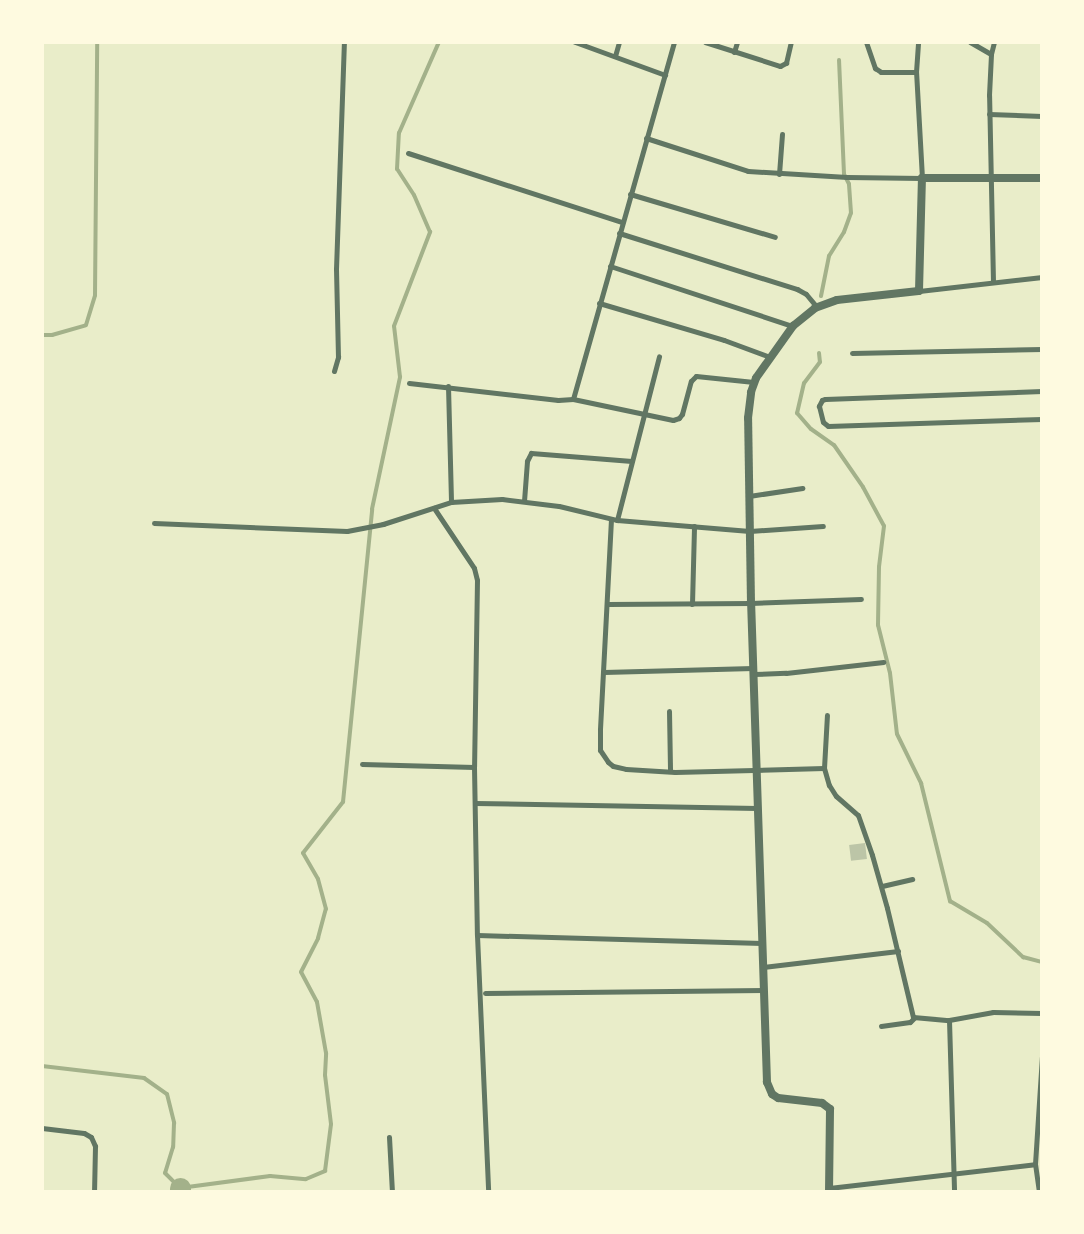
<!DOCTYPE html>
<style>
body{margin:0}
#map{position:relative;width:1084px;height:1234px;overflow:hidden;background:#e9edc9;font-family:Quicksand,sans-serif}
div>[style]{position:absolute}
.stream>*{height:4px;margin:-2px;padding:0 2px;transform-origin:2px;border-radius:2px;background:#a3b18a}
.river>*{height:21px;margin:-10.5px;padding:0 10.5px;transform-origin:10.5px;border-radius:10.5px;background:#a3b18a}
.building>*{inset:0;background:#bcc5a7;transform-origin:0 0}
.minor>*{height:5px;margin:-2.5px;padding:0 2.5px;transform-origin:2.5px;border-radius:2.5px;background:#617663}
.tertiary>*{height:8px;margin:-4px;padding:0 4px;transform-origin:4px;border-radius:4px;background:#617663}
span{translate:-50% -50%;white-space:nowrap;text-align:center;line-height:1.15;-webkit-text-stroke:4px #fefae0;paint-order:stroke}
.frame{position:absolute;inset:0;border:44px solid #fefae0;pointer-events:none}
</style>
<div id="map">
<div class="stream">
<div style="left:821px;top:296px;width:41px;rotate:-78.7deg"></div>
<div style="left:829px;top:256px;width:28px;rotate:-58deg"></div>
<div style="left:844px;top:232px;width:20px;rotate:-70deg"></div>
<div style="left:851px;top:213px;width:29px;rotate:-94deg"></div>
<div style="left:849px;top:184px;width:11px;rotate:-117deg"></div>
<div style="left:844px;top:174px;width:114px;rotate:-92.5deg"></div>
<div style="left:42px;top:335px;width:10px"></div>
<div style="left:52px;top:335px;width:35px;rotate:-16deg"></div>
<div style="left:86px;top:325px;width:31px;rotate:-73deg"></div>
<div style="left:95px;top:295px;width:253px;rotate:-89.5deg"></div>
<div style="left:819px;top:353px;width:9px;rotate:84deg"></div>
<div style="left:820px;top:362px;width:26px;rotate:127deg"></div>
<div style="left:804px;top:383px;width:31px;rotate:103deg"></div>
<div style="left:797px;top:413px;width:21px;rotate:49deg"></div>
<div style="left:811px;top:429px;width:28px;rotate:35deg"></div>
<div style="left:834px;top:445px;width:51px;rotate:55.4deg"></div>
<div style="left:863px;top:487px;width:44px;rotate:61.7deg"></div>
<div style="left:884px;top:526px;width:41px;rotate:97deg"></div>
<div style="left:879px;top:567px;width:58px;rotate:91deg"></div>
<div style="left:878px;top:625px;width:49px;rotate:76deg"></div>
<div style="left:890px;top:673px;width:61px;rotate:83.5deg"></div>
<div style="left:897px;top:734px;width:55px;rotate:63.9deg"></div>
<div style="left:921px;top:783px;width:122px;rotate:76.2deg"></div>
<div style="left:950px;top:901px;width:43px;rotate:30.7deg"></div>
<div style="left:987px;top:923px;width:50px;rotate:43.4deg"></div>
<div style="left:1023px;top:957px;width:20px;rotate:15deg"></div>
<div style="left:42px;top:1066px;width:103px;rotate:6.7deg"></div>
<div style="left:144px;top:1078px;width:28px;rotate:35deg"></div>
<div style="left:167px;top:1094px;width:30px;rotate:76deg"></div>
<div style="left:174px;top:1123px;width:24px;rotate:92deg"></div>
<div style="left:173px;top:1147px;width:27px;rotate:107deg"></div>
<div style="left:165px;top:1173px;width:21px;rotate:45deg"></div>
<div style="left:180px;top:1188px;width:91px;rotate:-7.6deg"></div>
<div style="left:270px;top:1176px;width:36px;rotate:5deg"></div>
<div style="left:306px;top:1179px;width:21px;rotate:-23deg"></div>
<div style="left:325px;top:1171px;width:47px;rotate:-82.7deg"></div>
<div style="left:331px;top:1124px;width:49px;rotate:-97deg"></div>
<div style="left:325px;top:1075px;width:22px;rotate:-87deg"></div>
<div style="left:326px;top:1053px;width:52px;rotate:-100deg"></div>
<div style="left:317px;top:1002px;width:34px;rotate:-118deg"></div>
<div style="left:301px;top:972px;width:38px;rotate:-63deg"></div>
<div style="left:318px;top:938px;width:30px;rotate:-75deg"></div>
<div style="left:326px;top:909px;width:31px;rotate:-105deg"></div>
<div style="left:318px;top:879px;width:30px;rotate:-120deg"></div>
<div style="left:303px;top:853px;width:65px;rotate:-51.9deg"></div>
<div style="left:343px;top:802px;width:294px;rotate:-84.3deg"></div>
<div style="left:372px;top:509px;width:135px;rotate:-78deg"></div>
<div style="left:400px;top:377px;width:51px;rotate:-96.7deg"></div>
<div style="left:394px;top:326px;width:101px;rotate:-69deg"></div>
<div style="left:430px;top:232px;width:40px;rotate:-113.4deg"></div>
<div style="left:414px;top:195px;width:31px;rotate:-123deg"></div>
<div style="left:397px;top:169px;width:36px;rotate:-87deg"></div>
<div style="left:399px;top:133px;width:99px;rotate:-66.3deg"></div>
</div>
<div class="river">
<div style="left:180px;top:1188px;width:4px;rotate:90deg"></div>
</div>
<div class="building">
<div style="left:865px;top:843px;width:16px;height:16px;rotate:83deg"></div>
</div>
<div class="minor">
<div style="left:575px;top:42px;width:96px;rotate:20.1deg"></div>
<div style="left:705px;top:42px;width:79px;rotate:17.7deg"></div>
<div style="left:780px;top:66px;width:7px;rotate:-27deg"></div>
<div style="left:786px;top:63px;width:22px;rotate:-77deg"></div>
<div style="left:866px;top:42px;width:28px;rotate:71deg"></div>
<div style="left:875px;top:68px;width:7px;rotate:34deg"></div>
<div style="left:881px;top:72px;width:35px"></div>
<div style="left:970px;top:42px;width:24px;rotate:30deg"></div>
<div style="left:734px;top:52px;width:10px;rotate:-73deg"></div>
<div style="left:615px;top:56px;width:15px;rotate:-74deg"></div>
<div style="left:989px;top:114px;width:53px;rotate:2.2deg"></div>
<div style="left:646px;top:138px;width:107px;rotate:17.9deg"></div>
<div style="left:748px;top:171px;width:99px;rotate:3.5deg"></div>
<div style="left:847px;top:177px;width:75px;rotate:0.8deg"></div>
<div style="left:922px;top:178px;width:106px;rotate:-93.2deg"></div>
<div style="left:916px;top:72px;width:30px;rotate:-86deg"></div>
<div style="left:408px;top:153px;width:225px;rotate:17.9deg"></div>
<div style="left:779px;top:174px;width:40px;rotate:-85.7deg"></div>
<div style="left:630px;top:194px;width:151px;rotate:16.5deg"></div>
<div style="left:619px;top:233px;width:187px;rotate:17.5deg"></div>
<div style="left:797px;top:289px;width:10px;rotate:29deg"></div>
<div style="left:806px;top:294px;width:17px;rotate:50deg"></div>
<div style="left:610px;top:266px;width:193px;rotate:18.2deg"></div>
<div style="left:993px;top:282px;width:187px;rotate:-91.2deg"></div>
<div style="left:989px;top:95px;width:41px;rotate:-87.2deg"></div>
<div style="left:991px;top:54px;width:12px;rotate:-76deg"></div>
<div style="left:919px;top:291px;width:124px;rotate:-6.5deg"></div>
<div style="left:599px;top:303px;width:130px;rotate:16.5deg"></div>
<div style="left:724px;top:340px;width:49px;rotate:20.3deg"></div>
<div style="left:852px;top:353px;width:190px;rotate:-1.2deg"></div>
<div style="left:334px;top:371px;width:15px;rotate:-74deg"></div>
<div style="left:338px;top:357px;width:88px;rotate:-91.3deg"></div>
<div style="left:336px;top:269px;width:227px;rotate:-88deg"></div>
<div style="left:409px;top:383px;width:150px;rotate:6.5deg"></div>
<div style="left:558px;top:400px;width:15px;rotate:-4deg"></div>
<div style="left:573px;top:399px;width:102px;rotate:11.9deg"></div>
<div style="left:673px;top:420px;width:6px;rotate:-18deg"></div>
<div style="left:679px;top:418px;width:5px;rotate:-53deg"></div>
<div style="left:682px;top:414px;width:34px;rotate:-75deg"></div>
<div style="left:691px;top:381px;width:7px;rotate:-45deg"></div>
<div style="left:696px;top:376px;width:58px;rotate:5.9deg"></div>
<div style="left:448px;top:386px;width:116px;rotate:88.5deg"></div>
<div style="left:1042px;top:391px;width:217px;rotate:177.9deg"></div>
<div style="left:825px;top:399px;width:3px;rotate:162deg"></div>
<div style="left:822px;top:400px;width:7px;rotate:117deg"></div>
<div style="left:819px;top:406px;width:16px;rotate:76deg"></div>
<div style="left:823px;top:422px;width:6px;rotate:39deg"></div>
<div style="left:828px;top:426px;width:214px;rotate:-1.9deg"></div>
<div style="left:573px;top:399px;width:371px;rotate:-74.2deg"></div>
<div style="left:749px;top:496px;width:54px;rotate:-8.6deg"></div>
<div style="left:524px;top:501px;width:40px;rotate:-85.7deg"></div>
<div style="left:527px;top:461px;width:9px;rotate:-63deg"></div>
<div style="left:531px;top:453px;width:101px;rotate:4.5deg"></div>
<div style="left:434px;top:508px;width:72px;rotate:56.3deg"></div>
<div style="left:474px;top:568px;width:12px;rotate:76deg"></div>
<div style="left:477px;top:580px;width:187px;rotate:90.9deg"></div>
<div style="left:474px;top:767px;width:168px;rotate:89deg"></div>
<div style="left:477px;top:935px;width:257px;rotate:87.5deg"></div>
<div style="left:611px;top:519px;width:211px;rotate:93deg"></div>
<div style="left:600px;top:730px;width:20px;rotate:90deg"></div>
<div style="left:600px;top:750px;width:14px;rotate:56deg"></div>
<div style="left:608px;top:762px;width:6px;rotate:39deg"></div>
<div style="left:613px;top:766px;width:13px;rotate:13deg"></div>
<div style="left:626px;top:769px;width:49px;rotate:3.5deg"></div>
<div style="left:675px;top:772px;width:149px;rotate:-1.5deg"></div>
<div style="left:824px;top:768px;width:53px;rotate:-86.8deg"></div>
<div style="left:617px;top:520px;width:169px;rotate:-75.6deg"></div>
<div style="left:154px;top:523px;width:193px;rotate:2.4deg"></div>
<div style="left:347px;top:531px;width:37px;rotate:-11deg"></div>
<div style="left:383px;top:524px;width:71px;rotate:-17.9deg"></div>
<div style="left:451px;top:502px;width:51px;rotate:-3.4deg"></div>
<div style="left:502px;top:499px;width:57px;rotate:7deg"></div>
<div style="left:559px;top:506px;width:60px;rotate:13.6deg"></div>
<div style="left:617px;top:520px;width:133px;rotate:4.7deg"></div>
<div style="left:750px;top:531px;width:73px;rotate:-3.9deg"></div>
<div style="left:608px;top:604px;width:143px;rotate:-0.4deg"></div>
<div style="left:751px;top:603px;width:110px;rotate:-2.1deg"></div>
<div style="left:692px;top:604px;width:78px;rotate:-88.5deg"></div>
<div style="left:604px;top:672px;width:149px;rotate:-1.5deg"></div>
<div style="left:753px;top:674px;width:33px;rotate:-2deg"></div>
<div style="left:786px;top:673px;width:98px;rotate:-6.5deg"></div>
<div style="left:669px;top:711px;width:60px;rotate:89deg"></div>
<div style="left:362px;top:764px;width:112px;rotate:1.5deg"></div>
<div style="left:824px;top:768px;width:18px;rotate:74deg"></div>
<div style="left:829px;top:785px;width:13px;rotate:58deg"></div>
<div style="left:836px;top:796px;width:29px;rotate:41deg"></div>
<div style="left:858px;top:815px;width:42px;rotate:70.7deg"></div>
<div style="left:872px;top:855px;width:55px;rotate:74.2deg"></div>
<div style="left:887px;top:908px;width:112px;rotate:76.6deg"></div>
<div style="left:913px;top:1017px;width:36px;rotate:5deg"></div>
<div style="left:949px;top:1020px;width:172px;rotate:88.3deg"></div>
<div style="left:475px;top:803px;width:282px;rotate:1deg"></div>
<div style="left:882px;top:886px;width:31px;rotate:-13deg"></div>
<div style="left:477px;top:935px;width:285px;rotate:1.6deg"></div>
<div style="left:763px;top:967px;width:136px;rotate:-6.8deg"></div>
<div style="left:485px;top:993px;width:279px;rotate:-0.6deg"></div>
<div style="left:949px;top:1020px;width:45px;rotate:-10.3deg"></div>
<div style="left:993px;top:1012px;width:49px;rotate:1.2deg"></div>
<div style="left:881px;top:1026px;width:29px;rotate:-8deg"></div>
<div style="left:910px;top:1022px;width:6px;rotate:-45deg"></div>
<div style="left:42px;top:1128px;width:42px;rotate:6.8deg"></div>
<div style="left:84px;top:1133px;width:8px;rotate:30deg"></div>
<div style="left:91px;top:1137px;width:10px;rotate:66deg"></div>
<div style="left:95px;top:1146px;width:46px;rotate:91.2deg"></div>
<div style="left:389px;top:1137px;width:55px;rotate:86.9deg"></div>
<div style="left:829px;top:1188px;width:207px;rotate:-6.6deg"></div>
<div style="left:1039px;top:1192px;width:28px;rotate:-98deg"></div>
<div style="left:1035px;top:1164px;width:108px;rotate:-86.3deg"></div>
</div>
<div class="tertiary">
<div style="left:829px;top:1192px;width:83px;rotate:-89.3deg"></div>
<div style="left:830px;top:1109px;width:10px;rotate:-143deg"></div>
<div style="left:822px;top:1103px;width:44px;rotate:-173.5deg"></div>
<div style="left:778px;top:1098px;width:7px;rotate:-146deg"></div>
<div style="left:772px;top:1094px;width:13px;rotate:-113deg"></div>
<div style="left:767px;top:1082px;width:479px;rotate:-91.9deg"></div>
<div style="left:751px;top:603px;width:185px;rotate:-90.9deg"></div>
<div style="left:748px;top:418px;width:26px;rotate:-83deg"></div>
<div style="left:751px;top:392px;width:15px;rotate:-70deg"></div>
<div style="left:756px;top:378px;width:64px;rotate:-54.6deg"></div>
<div style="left:793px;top:326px;width:28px;rotate:-39deg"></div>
<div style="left:815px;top:308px;width:23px;rotate:-20deg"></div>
<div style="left:837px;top:300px;width:82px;rotate:-6.3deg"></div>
<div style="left:919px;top:291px;width:113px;rotate:-88.5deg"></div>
<div style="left:922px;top:178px;width:120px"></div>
</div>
<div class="frame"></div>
</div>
